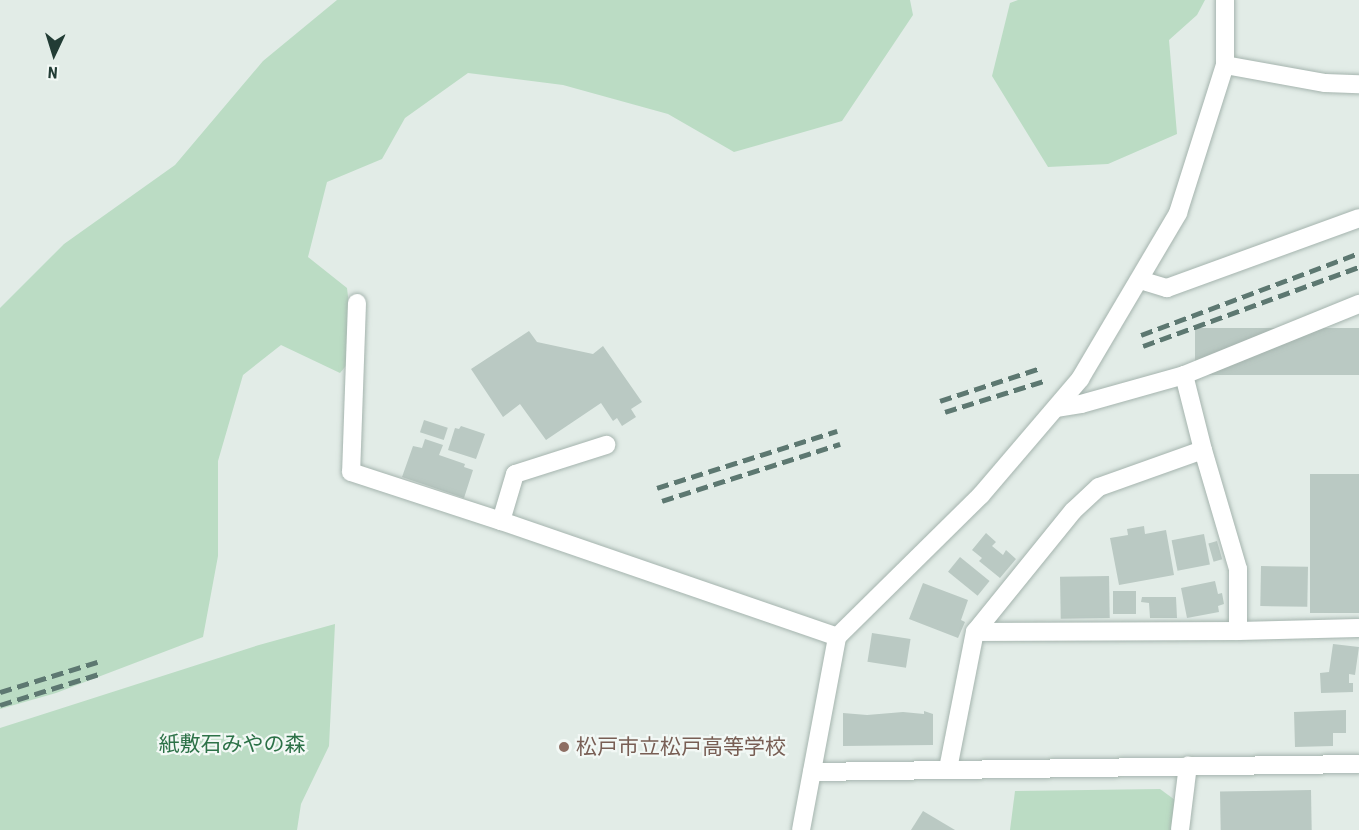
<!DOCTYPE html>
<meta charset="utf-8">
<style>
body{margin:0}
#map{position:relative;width:1359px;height:830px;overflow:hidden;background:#e2ece7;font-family:"Roboto Condensed","Noto Sans JP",sans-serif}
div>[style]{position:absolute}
.green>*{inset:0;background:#bbdcc4}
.building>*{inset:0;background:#bac9c3;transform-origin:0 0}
.roads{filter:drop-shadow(0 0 2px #a5b4ae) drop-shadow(0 0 2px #a5b4ae)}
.minor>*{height:18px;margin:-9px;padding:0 9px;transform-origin:9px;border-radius:9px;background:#fff}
.rail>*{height:4.5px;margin-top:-2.25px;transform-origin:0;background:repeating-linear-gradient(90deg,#5d7871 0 12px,transparent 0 18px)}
.dots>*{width:16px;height:16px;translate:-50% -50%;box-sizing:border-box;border:3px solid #f2f8f5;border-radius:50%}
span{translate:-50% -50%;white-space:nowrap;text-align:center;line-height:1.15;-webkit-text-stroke:4.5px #f2f8f5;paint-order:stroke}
.park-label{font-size:21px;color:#2d7248}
.education-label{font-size:21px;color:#785e54}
.left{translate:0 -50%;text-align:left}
.north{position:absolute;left:24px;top:24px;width:60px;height:60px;-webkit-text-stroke:4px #f2f8f5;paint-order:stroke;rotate:184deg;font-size:16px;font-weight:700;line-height:24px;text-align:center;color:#223c35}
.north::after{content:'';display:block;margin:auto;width:21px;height:27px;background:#223c35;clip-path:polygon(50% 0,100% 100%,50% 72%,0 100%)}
</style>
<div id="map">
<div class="green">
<div style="clip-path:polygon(337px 0,910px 0,913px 15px,842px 121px,734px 152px,668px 114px,563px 85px,468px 73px,405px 118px,382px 159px,327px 182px,308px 257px,347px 288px,355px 355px,340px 373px,281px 345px,243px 375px,218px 461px,218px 556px,203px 637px,56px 693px,0 709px,0 308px,64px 244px,175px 165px,263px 61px)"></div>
<div style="clip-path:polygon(1018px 0,1205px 0,1197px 15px,1169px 40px,1177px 134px,1108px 164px,1048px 167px,992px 76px,1010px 3px)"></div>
<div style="clip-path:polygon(335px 624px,329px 746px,301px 804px,297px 830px,0 830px,0 728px,259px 645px)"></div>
<div style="clip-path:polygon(1160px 789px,1175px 800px,1171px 830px,1010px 830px,1015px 791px)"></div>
</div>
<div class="building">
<div style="left:1359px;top:328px;width:47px;height:164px;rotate:90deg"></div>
<div style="clip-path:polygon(529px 331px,537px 342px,593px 354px,603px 346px,642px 402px,631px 409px,636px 417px,622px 426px,617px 418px,613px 421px,601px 403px,546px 440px,520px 404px,503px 417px,471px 369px)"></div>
<div style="left:424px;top:420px;width:25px;height:13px;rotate:18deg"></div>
<div style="clip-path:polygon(461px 426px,485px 434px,476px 459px,448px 450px,455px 428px,459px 429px)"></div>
<div style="clip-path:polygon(425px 439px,443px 445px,439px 455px,465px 464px,464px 467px,473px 470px,464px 498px,402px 477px,413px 446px,422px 448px)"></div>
<div style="left:1359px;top:474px;width:139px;height:49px;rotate:90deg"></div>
<div style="clip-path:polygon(1144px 526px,1145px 534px,1166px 530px,1174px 575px,1119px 585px,1110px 538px,1128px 535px,1127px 529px)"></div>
<div style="clip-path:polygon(986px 533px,996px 542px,992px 546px,1003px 555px,1006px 550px,1016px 559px,1000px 578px,979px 561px,982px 558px,972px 550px)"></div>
<div style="left:1204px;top:534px;width:31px;height:33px;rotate:79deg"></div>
<div style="left:1217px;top:541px;width:19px;height:9px;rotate:74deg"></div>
<div style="left:960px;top:557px;width:38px;height:19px;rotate:39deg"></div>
<div style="left:1261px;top:566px;width:47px;height:40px;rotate:1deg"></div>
<div style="left:1109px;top:576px;width:42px;height:49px;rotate:89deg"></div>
<div style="clip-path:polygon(1215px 581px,1218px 594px,1222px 593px,1224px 604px,1218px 606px,1219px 612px,1187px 618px,1181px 588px)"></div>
<div style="clip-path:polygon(923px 583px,968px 600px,961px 620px,965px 622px,958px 638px,909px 619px)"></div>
<div style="left:1113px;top:591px;width:23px;height:23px"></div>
<div style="clip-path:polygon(1142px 597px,1176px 597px,1177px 618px,1150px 618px,1149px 603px,1141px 602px)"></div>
<div style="left:872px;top:633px;width:39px;height:29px;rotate:9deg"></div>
<div style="clip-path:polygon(1333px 644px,1359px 647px,1355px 675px,1349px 674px,1349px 683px,1353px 683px,1353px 692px,1321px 693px,1320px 673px,1329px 672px)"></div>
<div style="clip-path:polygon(1346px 710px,1346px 733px,1333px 733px,1333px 746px,1295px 747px,1294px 712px)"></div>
<div style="clip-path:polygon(924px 711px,933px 714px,933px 745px,843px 746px,843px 713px,867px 715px,903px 712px,924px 714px)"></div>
<div style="left:1311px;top:790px;width:40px;height:91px;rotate:89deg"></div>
<div style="clip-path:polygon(923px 811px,955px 830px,911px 830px)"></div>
</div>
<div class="roads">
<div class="minor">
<div style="left:1225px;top:65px;width:102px;rotate:10.2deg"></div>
<div style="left:1325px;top:83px;width:34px;rotate:2deg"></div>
<div style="left:1140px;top:280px;width:28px;rotate:17deg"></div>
<div style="left:1167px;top:288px;width:204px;rotate:-20deg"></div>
<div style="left:357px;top:303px;width:169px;rotate:92deg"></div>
<div style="left:351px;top:472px;width:158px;rotate:18.1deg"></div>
<div style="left:501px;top:521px;width:355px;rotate:19deg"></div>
<div style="left:1184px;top:375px;width:189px;rotate:-22.1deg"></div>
<div style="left:1056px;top:408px;width:25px;rotate:-9deg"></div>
<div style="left:1081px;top:404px;width:107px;rotate:-15.7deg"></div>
<div style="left:1184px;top:375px;width:77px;rotate:75.8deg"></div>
<div style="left:1203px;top:450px;width:124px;rotate:73.6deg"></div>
<div style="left:1238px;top:569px;width:62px;rotate:90deg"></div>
<div style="left:1238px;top:631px;width:121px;rotate:-1.4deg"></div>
<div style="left:501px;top:521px;width:49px;rotate:-73.4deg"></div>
<div style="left:515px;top:474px;width:96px;rotate:-17.7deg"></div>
<div style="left:975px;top:632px;width:156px;rotate:-51deg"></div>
<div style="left:1073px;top:511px;width:35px;rotate:-43deg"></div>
<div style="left:1099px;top:487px;width:110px;rotate:-19.6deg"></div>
<div style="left:948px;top:769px;width:140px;rotate:-78.9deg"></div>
<div style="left:975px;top:632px;width:263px;rotate:-0.2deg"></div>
<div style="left:812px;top:772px;width:547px;rotate:-0.84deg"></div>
<div style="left:801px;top:830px;width:196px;rotate:-79.4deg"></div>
<div style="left:837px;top:637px;width:202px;rotate:-44.6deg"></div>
<div style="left:981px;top:495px;width:153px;rotate:-49.5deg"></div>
<div style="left:1080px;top:379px;width:193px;rotate:-59.4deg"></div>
<div style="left:1178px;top:213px;width:155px;rotate:-72.4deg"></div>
<div style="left:1225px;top:65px;width:65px;rotate:-90deg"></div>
<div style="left:1180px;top:830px;width:65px;rotate:-83deg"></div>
</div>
</div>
<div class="rail">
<div style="left:1141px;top:335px;width:233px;rotate:-20.6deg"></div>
<div style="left:1143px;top:346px;width:230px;rotate:-20.1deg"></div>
<div style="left:940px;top:401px;width:103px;rotate:-18.1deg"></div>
<div style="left:945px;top:412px;width:104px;rotate:-17.4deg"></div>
<div style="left:657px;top:488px;width:189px;rotate:-17.6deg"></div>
<div style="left:662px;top:501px;width:187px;rotate:-17.8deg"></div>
<div style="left:0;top:692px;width:102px;rotate:-17.2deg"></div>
<div style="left:0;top:705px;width:107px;rotate:-17.4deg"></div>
</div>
<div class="dots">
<div style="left:564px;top:747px;background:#8d6e63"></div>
</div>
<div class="park-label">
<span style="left:232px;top:744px">紙敷石みやの森</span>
</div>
<div class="education-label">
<span class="left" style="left:576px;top:747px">松戸市立松戸高等学校</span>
</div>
<div class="north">N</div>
</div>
